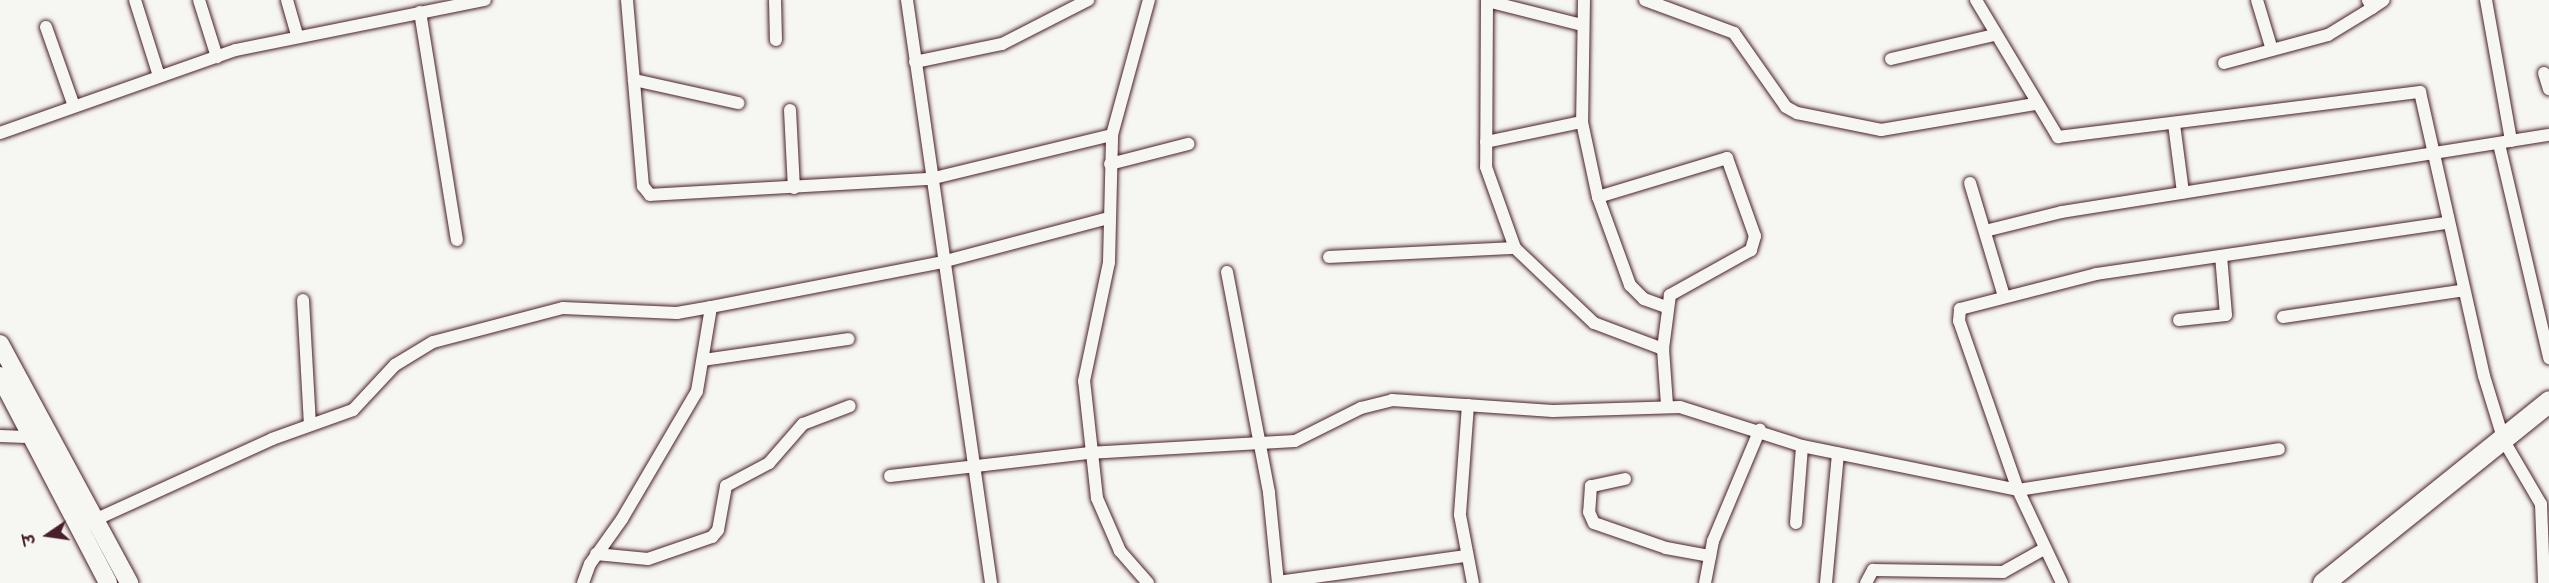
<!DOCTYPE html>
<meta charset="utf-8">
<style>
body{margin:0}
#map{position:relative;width:2549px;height:583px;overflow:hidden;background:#f6f6f2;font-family:Mynerve,"Playpen Sans Deva",sans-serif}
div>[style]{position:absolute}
.roads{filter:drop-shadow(0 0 2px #4a1f2b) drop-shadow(0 0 2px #4a1f2b)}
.minor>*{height:12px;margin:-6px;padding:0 6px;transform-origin:6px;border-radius:6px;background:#f6f6f2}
.secondary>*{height:18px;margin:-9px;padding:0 9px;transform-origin:9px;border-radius:9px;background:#f6f6f2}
.trunk>*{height:21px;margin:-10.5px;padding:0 10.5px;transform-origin:10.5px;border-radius:10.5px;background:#f6f6f2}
span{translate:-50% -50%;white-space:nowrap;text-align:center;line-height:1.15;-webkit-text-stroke:5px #f6f6f2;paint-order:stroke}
.north{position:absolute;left:18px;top:505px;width:60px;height:60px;-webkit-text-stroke:4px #f6f6f2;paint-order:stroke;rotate:257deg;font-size:16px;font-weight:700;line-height:24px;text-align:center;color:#4a1f2b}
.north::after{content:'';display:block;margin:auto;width:21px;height:27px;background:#4a1f2b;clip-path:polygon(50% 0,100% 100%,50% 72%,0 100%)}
</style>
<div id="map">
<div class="roads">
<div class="minor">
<div style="left:135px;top:0;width:80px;rotate:72.5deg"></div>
<div style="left:199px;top:0;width:60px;rotate:72.5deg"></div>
<div style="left:287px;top:0;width:37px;rotate:74deg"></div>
<div style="left:627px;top:0;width:187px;rotate:85.1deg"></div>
<div style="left:643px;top:186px;width:11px;rotate:52deg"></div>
<div style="left:650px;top:195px;width:280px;rotate:-3.3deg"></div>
<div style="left:930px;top:179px;width:187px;rotate:-13.6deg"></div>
<div style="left:775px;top:0;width:40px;rotate:88.6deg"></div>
<div style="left:907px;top:0;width:589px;rotate:81.8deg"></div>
<div style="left:1487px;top:0;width:167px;rotate:90.3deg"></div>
<div style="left:1486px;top:167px;width:86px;rotate:70.3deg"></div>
<div style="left:1515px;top:248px;width:109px;rotate:43.5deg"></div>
<div style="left:1594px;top:323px;width:74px;rotate:20.6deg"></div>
<div style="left:1584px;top:0;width:122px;rotate:90.9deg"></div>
<div style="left:1582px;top:122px;width:77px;rotate:78deg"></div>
<div style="left:1598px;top:197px;width:94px;rotate:70deg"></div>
<div style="left:1630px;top:285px;width:20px;rotate:45deg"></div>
<div style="left:1644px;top:299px;width:23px;rotate:20deg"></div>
<div style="left:1645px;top:0;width:95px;rotate:20.3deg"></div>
<div style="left:1734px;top:33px;width:90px;rotate:54.9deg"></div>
<div style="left:1786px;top:107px;width:13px;rotate:29deg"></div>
<div style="left:1797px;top:113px;width:86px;rotate:11.4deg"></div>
<div style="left:1881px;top:130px;width:156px;rotate:-9.6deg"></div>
<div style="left:1976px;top:0;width:160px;rotate:59.1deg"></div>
<div style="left:2058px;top:137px;width:365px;rotate:-7.1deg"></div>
<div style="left:2420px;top:92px;width:291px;rotate:77.3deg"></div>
<div style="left:2484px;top:376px;width:68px;rotate:72.9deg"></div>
<div style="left:2504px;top:441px;width:73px;rotate:59.6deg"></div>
<div style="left:2541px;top:504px;width:79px;rotate:87.8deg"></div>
<div style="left:2257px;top:0;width:52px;rotate:73.3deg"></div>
<div style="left:2368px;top:0;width:9px;rotate:63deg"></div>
<div style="left:2372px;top:8px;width:14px;rotate:-34deg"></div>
<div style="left:2486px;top:0;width:143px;rotate:79.9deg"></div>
<div style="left:1487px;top:1px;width:98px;rotate:14.2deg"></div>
<div style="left:420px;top:12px;width:231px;rotate:80.8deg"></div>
<div style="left:46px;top:27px;width:84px;rotate:70.5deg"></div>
<div style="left:1891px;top:59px;width:106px;rotate:-13.1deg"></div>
<div style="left:915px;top:62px;width:89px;rotate:-11.7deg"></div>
<div style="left:1002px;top:44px;width:97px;rotate:-27.1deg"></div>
<div style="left:2224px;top:63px;width:108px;rotate:-15.1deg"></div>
<div style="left:2328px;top:35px;width:52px;rotate:-31.5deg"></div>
<div style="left:2544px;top:73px;width:17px;rotate:73deg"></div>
<div style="left:634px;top:80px;width:107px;rotate:12.5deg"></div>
<div style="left:790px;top:110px;width:78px;rotate:87.1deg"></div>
<div style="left:2174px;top:124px;width:69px;rotate:82.5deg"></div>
<div style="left:0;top:133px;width:250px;rotate:-19.4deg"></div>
<div style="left:236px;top:50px;width:254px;rotate:-11.4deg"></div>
<div style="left:1486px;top:142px;width:98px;rotate:-11.8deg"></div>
<div style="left:2499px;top:144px;width:220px;rotate:76.8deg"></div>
<div style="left:1110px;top:164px;width:81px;rotate:-14.4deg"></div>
<div style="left:1970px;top:183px;width:118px;rotate:73.3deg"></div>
<div style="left:1598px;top:197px;width:135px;rotate:-16.8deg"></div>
<div style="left:1727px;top:158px;width:83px;rotate:70.3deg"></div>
<div style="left:1755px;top:236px;width:15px;rotate:106deg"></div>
<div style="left:1751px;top:250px;width:93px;rotate:150.9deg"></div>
<div style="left:1670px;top:295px;width:54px;rotate:97.4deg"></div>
<div style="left:1663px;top:349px;width:56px;rotate:85.9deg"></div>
<div style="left:1985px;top:231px;width:79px;rotate:-13.9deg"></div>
<div style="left:2062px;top:212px;width:493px;rotate:-9deg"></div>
<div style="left:1329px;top:257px;width:186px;rotate:-2.8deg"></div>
<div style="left:1227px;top:272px;width:225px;rotate:79.2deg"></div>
<div style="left:1269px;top:493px;width:90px;rotate:84.3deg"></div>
<div style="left:303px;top:300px;width:125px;rotate:86.8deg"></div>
<div style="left:2283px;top:317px;width:179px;rotate:-8.4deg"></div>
<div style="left:2179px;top:320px;width:47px;rotate:-6.1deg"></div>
<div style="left:2226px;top:315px;width:59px;rotate:-94.8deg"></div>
<div style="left:703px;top:360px;width:147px;rotate:-8.2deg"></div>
<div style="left:1468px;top:405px;width:110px;rotate:94.2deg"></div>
<div style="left:1460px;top:515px;width:69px;rotate:79.2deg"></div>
<div style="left:0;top:436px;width:33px;rotate:2deg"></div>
<div style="left:890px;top:476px;width:199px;rotate:-6.6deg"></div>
<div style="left:1088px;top:453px;width:207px;rotate:-3.3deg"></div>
<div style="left:1295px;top:441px;width:74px;rotate:-26.6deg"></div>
<div style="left:1361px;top:408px;width:32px;rotate:-14deg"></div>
<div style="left:1392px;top:400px;width:161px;rotate:3.9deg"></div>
<div style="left:1553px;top:411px;width:127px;rotate:-1.8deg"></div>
<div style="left:1680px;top:407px;width:128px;rotate:17.7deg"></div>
<div style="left:1802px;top:446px;width:220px;rotate:11.5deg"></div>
<div style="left:2018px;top:490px;width:264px;rotate:-8.9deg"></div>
<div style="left:1625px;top:479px;width:35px;rotate:168deg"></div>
<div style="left:1591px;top:486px;width:26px;rotate:94deg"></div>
<div style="left:1589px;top:512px;width:12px;rotate:66deg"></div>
<div style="left:1594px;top:523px;width:76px;rotate:19.1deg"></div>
<div style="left:1666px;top:548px;width:45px;rotate:10.3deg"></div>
<div style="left:88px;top:523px;width:202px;rotate:-24.5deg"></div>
<div style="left:272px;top:439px;width:86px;rotate:-19.7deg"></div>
<div style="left:353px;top:410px;width:62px;rotate:-47deg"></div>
<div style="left:395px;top:365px;width:44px;rotate:-31.2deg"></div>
<div style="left:433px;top:342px;width:134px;rotate:-14.7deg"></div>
<div style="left:563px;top:308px;width:114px;rotate:2.5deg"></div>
<div style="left:677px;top:313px;width:35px;rotate:-10deg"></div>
<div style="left:711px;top:307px;width:235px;rotate:-11deg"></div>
<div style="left:942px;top:262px;width:173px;rotate:-14.8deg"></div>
<div style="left:1796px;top:523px;width:77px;rotate:-85.5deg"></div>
<div style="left:596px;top:554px;width:52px;rotate:5.5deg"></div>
<div style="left:648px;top:559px;width:68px;rotate:-19deg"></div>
<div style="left:712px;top:537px;width:9px;rotate:-49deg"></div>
<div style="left:718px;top:530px;width:45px;rotate:-79.7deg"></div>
<div style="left:726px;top:486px;width:49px;rotate:-28.1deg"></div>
<div style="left:769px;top:463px;width:52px;rotate:-48.9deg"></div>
<div style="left:803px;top:424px;width:50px;rotate:-21deg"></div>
<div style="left:1278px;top:582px;width:190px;rotate:-7.9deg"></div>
<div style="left:583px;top:583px;width:20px;rotate:-70deg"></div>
<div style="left:590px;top:564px;width:55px;rotate:-54.6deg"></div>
<div style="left:622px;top:519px;width:148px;rotate:-59.6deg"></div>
<div style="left:697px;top:391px;width:85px;rotate:-80.5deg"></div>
<div style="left:1148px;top:583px;width:43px;rotate:-131.2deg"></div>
<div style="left:1120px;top:551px;width:58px;rotate:-113.5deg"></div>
<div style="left:1097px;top:498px;width:118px;rotate:-96.3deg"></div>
<div style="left:1084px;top:381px;width:122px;rotate:-78.1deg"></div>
<div style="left:1109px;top:262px;width:127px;rotate:-88.6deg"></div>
<div style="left:1112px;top:135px;width:140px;rotate:-74.7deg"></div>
<div style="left:1705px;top:583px;width:43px;rotate:-79.2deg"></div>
<div style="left:1713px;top:541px;width:121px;rotate:-67.2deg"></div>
<div style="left:1826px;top:583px;width:130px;rotate:-84.7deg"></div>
<div style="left:1866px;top:583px;width:15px;rotate:-62deg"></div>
<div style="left:1873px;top:570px;width:130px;rotate:0.9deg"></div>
<div style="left:2003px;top:572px;width:45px;rotate:-29.4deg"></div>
<div style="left:2062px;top:583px;width:103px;rotate:-115.3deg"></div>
<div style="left:2018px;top:490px;width:179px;rotate:-109.2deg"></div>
<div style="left:1959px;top:321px;width:12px;rotate:-85deg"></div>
<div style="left:1960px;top:309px;width:140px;rotate:-14.4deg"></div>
<div style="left:2096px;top:274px;width:354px;rotate:-8.3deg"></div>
</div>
<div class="secondary">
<div style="left:0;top:344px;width:272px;rotate:61.6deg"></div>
<div style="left:0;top:376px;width:233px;rotate:62.4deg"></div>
</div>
<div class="trunk">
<div style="left:2323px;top:583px;width:290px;rotate:-38.8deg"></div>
</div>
</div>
<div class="north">उ</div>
</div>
